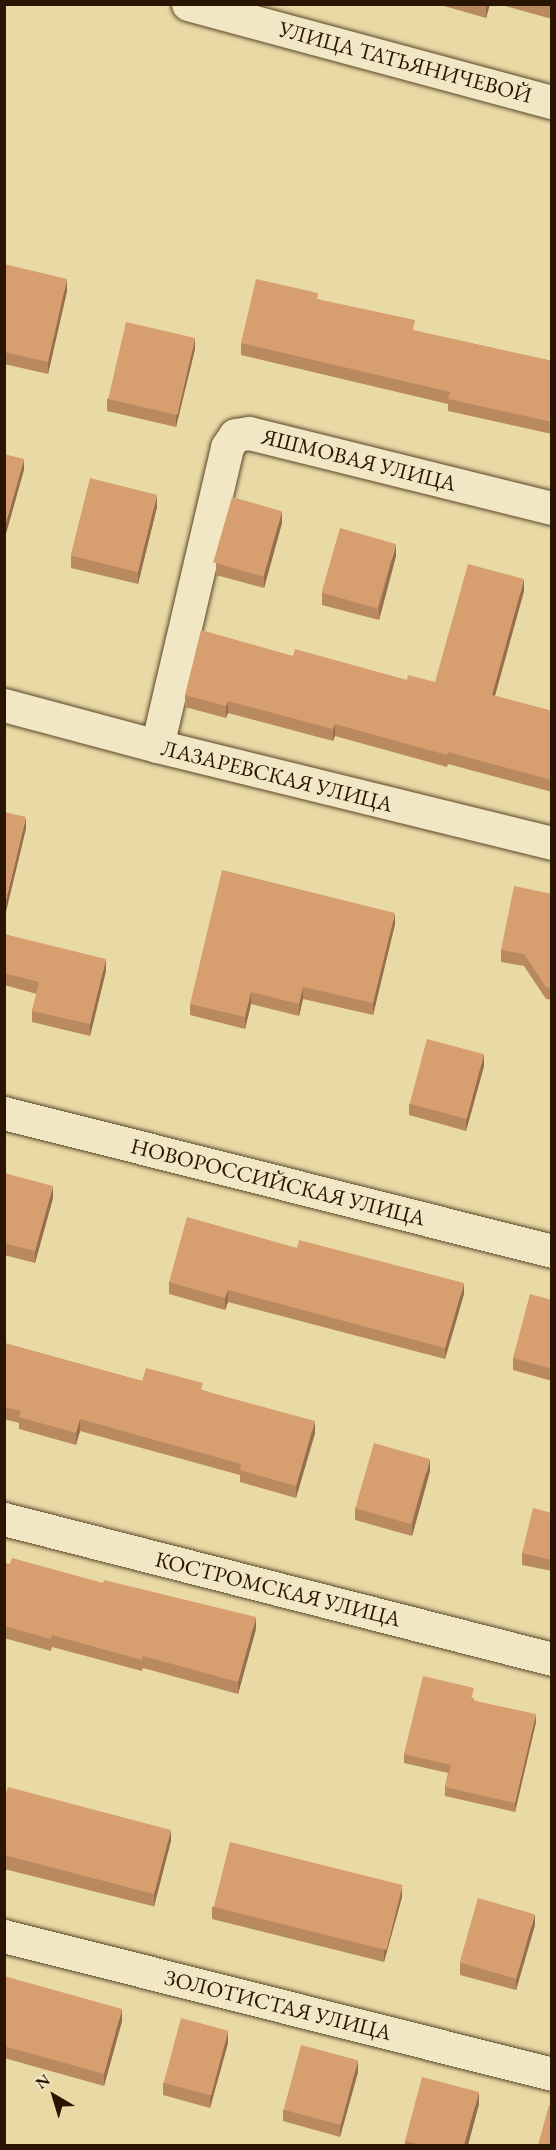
<!DOCTYPE html>
<meta charset="utf-8">
<style>
body{margin:0}
#map{position:relative;width:556px;height:2150px;overflow:hidden;background:#e9daa5;font-family:"EB Garamond",serif}
div>[style]{position:absolute}
.roads{filter:drop-shadow(0 0 2px #5a462c) drop-shadow(0 0 2px #5a462c)}
.minor>*{height:33px;margin:-16.5px;padding:0 16.5px;transform-origin:16.5px;border-radius:16.5px;background:#f1e7c4}
.wall>*{inset:0;background:#b98960;transform-origin:0 0}
.shaded-wall>*{inset:0;background:#966f4e}
.building>*{inset:0;background:#d79f70;transform-origin:0 0}
span{translate:-50% -50%;white-space:nowrap;text-align:center;line-height:1.15;-webkit-text-stroke:6px #f1e7c4;paint-order:stroke}
.street-label{font-size:22px;color:#2a1403}
.frame{position:absolute;inset:0;border:6px solid #2a1403;pointer-events:none}
.north{position:absolute;left:24px;top:2066px;width:60px;height:60px;-webkit-text-stroke:4px #f1e7c4;paint-order:stroke;rotate:322deg;font-size:16px;font-weight:700;line-height:24px;text-align:center;color:#2a1403}
.north::after{content:'';display:block;margin:auto;width:21px;height:27px;background:#2a1403;clip-path:polygon(50% 0,100% 100%,50% 72%,0 100%)}
</style>
<div id="map">
<div class="roads">
<div class="minor">
<div style="left:188px;top:4px;width:377px;rotate:15.1deg"></div>
<div style="left:4px;top:705px;width:158px;rotate:15deg"></div>
<div style="left:157px;top:746px;width:407px;rotate:13.8deg"></div>
<div style="left:157px;top:746px;width:307px;rotate:-76.8deg"></div>
<div style="left:227px;top:447px;width:14px;rotate:-56deg"></div>
<div style="left:235px;top:435px;width:14px;rotate:-8deg"></div>
<div style="left:249px;top:433px;width:312px;rotate:13.9deg"></div>
<div style="left:4px;top:1113px;width:565px;rotate:14.13deg"></div>
<div style="left:4px;top:1519px;width:566px;rotate:14.33deg"></div>
<div style="left:4px;top:1936px;width:565px;rotate:14.13deg"></div>
</div>
</div>
<div class="wall">
<div style="clip-path:polygon(437px 4px,490px 4px,486px 18px)"></div>
<div style="clip-path:polygon(498px 4px,552px 4px,552px 19px)"></div>
<div style="clip-path:polygon(4px 264px,67px 291px,48px 374px,4px 364px)"></div>
<div style="clip-path:polygon(318px 299px,415px 331px,552px 361px,552px 434px,448px 411px,448px 404px,241px 355px,241px 343px)"></div>
<div style="clip-path:polygon(195px 349px,176px 427px,107px 411px,107px 399px)"></div>
<div style="clip-path:polygon(157px 507px,138px 584px,71px 568px,71px 556px)"></div>
<div style="clip-path:polygon(282px 523px,264px 588px,216px 575px,216px 563px)"></div>
<div style="clip-path:polygon(396px 556px,379px 620px,322px 605px,322px 593px)"></div>
<div style="clip-path:polygon(524px 591px,495px 696px,552px 711px,552px 792px,448px 764px,447px 767px,335px 736px,333px 741px,228px 713px,226px 718px,185px 707px,185px 695px,293px 656px,407px 680px,435px 682px)"></div>
<div style="clip-path:polygon(552px 894px,552px 1000px,546px 999px,524px 966px,501px 962px,501px 950px)"></div>
<div style="clip-path:polygon(4px 923px,5px 934px,106px 971px,90px 1036px,32px 1022px,32px 1011px,37px 994px,4px 985px)"></div>
<div style="clip-path:polygon(395px 924px,373px 1015px,303px 999px,299px 1016px,251px 1004px,245px 1029px,190px 1015px,190px 1004px)"></div>
<div style="clip-path:polygon(484px 1066px,466px 1131px,409px 1115px,409px 1104px)"></div>
<div style="clip-path:polygon(4px 1173px,53px 1198px,35px 1263px,4px 1255px)"></div>
<div style="clip-path:polygon(169px 1282px,464px 1294px,445px 1359px,228px 1302px,225px 1310px,169px 1294px)"></div>
<div style="clip-path:polygon(552px 1300px,552px 1381px,513px 1370px,513px 1358px)"></div>
<div style="clip-path:polygon(4px 1343px,142px 1381px,203px 1390px,315px 1433px,296px 1498px,240px 1482px,240px 1475px,80px 1431px,76px 1445px,19px 1429px,19px 1423px,4px 1419px)"></div>
<div style="clip-path:polygon(430px 1471px,412px 1536px,355px 1520px,355px 1508px)"></div>
<div style="clip-path:polygon(552px 1513px,552px 1571px,522px 1565px,522px 1553px)"></div>
<div style="clip-path:polygon(4px 1563px,256px 1629px,238px 1694px,143px 1668px,142px 1671px,52px 1647px,51px 1651px,4px 1638px)"></div>
<div style="clip-path:polygon(474px 1697px,473px 1700px,536px 1722px,515px 1812px,445px 1796px,445px 1787px,448px 1773px,404px 1763px,404px 1754px)"></div>
<div style="left:4px;top:1798px;width:172px;height:69px;rotate:14deg"></div>
<div style="clip-path:polygon(402px 1897px,384px 1962px,212px 1919px,212px 1907px)"></div>
<div style="clip-path:polygon(535px 1925px,516px 1990px,460px 1975px,460px 1963px)"></div>
<div style="clip-path:polygon(4px 1976px,122px 2021px,104px 2086px,4px 2058px)"></div>
<div style="clip-path:polygon(228px 2043px,210px 2108px,163px 2095px,163px 2083px)"></div>
<div style="clip-path:polygon(358px 2072px,340px 2137px,283px 2121px,283px 2110px)"></div>
<div style="clip-path:polygon(479px 2104px,468px 2145px,405px 2145px,405px 2141px)"></div>
</div>
<div class="shaded-wall">
<div style="clip-path:polygon(486px 4px,490px 4px,486px 18px)"></div>
<div style="clip-path:polygon(67px 279px,67px 291px,48px 374px,48px 362px)"></div>
<div style="clip-path:polygon(195px 338px,195px 349px,176px 427px,176px 416px)"></div>
<div style="clip-path:polygon(24px 459px,24px 470px,4px 541px,4px 529px)"></div>
<div style="clip-path:polygon(157px 495px,157px 507px,138px 584px,138px 573px)"></div>
<div style="clip-path:polygon(282px 511px,282px 523px,264px 588px,264px 576px)"></div>
<div style="clip-path:polygon(396px 544px,396px 556px,379px 620px,379px 608px)"></div>
<div style="clip-path:polygon(524px 579px,524px 591px,492px 706px,492px 695px)"></div>
<div style="clip-path:polygon(228px 701px,228px 713px,226px 718px,226px 706px)"></div>
<div style="clip-path:polygon(335px 724px,335px 736px,333px 741px,333px 729px)"></div>
<div style="clip-path:polygon(26px 817px,26px 829px,4px 920px,4px 908px)"></div>
<div style="clip-path:polygon(395px 913px,395px 924px,373px 1015px,373px 1003px)"></div>
<div style="clip-path:polygon(106px 959px,106px 971px,90px 1036px,90px 1024px)"></div>
<div style="clip-path:polygon(303px 987px,303px 999px,299px 1016px,299px 1004px)"></div>
<div style="clip-path:polygon(251px 992px,251px 1004px,245px 1029px,245px 1017px)"></div>
<div style="clip-path:polygon(484px 1054px,484px 1066px,466px 1131px,466px 1119px)"></div>
<div style="clip-path:polygon(53px 1186px,53px 1198px,35px 1263px,35px 1251px)"></div>
<div style="clip-path:polygon(464px 1283px,464px 1294px,445px 1359px,445px 1348px)"></div>
<div style="clip-path:polygon(228px 1290px,228px 1302px,225px 1310px,225px 1298px)"></div>
<div style="clip-path:polygon(80px 1419px,80px 1431px,76px 1445px,76px 1433px)"></div>
<div style="clip-path:polygon(315px 1421px,315px 1433px,296px 1498px,296px 1486px)"></div>
<div style="clip-path:polygon(430px 1459px,430px 1471px,412px 1536px,412px 1524px)"></div>
<div style="clip-path:polygon(256px 1617px,256px 1629px,238px 1694px,238px 1682px)"></div>
<div style="clip-path:polygon(536px 1714px,536px 1722px,515px 1812px,515px 1803px)"></div>
<div style="clip-path:polygon(171px 1830px,171px 1841px,154px 1906px,154px 1894px)"></div>
<div style="clip-path:polygon(402px 1886px,402px 1897px,384px 1962px,384px 1950px)"></div>
<div style="clip-path:polygon(535px 1914px,535px 1925px,516px 1990px,516px 1979px)"></div>
<div style="clip-path:polygon(122px 2009px,122px 2021px,104px 2086px,104px 2074px)"></div>
<div style="clip-path:polygon(228px 2031px,228px 2043px,210px 2108px,210px 2096px)"></div>
<div style="clip-path:polygon(358px 2060px,358px 2072px,340px 2137px,340px 2125px)"></div>
<div style="clip-path:polygon(479px 2092px,479px 2104px,468px 2145px,464px 2145px)"></div>
</div>
<div class="building">
<div style="clip-path:polygon(4px 264px,67px 279px,48px 362px,4px 352px)"></div>
<div style="clip-path:polygon(256px 279px,318px 293px,317px 299px,415px 320px,413px 330px,552px 361px,552px 422px,448px 399px,450px 392px,241px 343px)"></div>
<div style="left:126px;top:322px;width:71px;height:79px;rotate:13deg"></div>
<div style="clip-path:polygon(4px 454px,24px 459px,4px 529px)"></div>
<div style="left:90px;top:478px;width:69px;height:80px;rotate:14deg"></div>
<div style="left:232px;top:497px;width:52px;height:68px;rotate:16deg"></div>
<div style="left:340px;top:528px;width:58px;height:67px;rotate:16deg"></div>
<div style="clip-path:polygon(468px 564px,524px 579px,492px 695px,552px 711px,552px 780px,448px 752px,447px 755px,335px 724px,333px 729px,228px 701px,226px 706px,185px 695px,201px 630px,293px 656px,295px 649px,407px 680px,408px 675px,435px 682px)"></div>
<div style="clip-path:polygon(4px 812px,26px 817px,4px 908px)"></div>
<div style="clip-path:polygon(222px 870px,395px 913px,373px 1003px,303px 987px,299px 1004px,251px 992px,245px 1017px,190px 1004px)"></div>
<div style="clip-path:polygon(514px 886px,552px 894px,552px 988px,546px 987px,524px 954px,501px 950px)"></div>
<div style="clip-path:polygon(4px 934px,106px 959px,90px 1024px,32px 1011px,39px 982px,4px 973px)"></div>
<div style="left:427px;top:1039px;width:59px;height:67px;rotate:15deg"></div>
<div style="clip-path:polygon(4px 1173px,53px 1186px,35px 1251px,4px 1243px)"></div>
<div style="clip-path:polygon(187px 1217px,297px 1248px,299px 1240px,464px 1283px,445px 1348px,228px 1290px,225px 1298px,169px 1282px)"></div>
<div style="clip-path:polygon(530px 1294px,552px 1300px,552px 1369px,513px 1358px)"></div>
<div style="clip-path:polygon(4px 1343px,142px 1381px,146px 1368px,203px 1383px,201px 1390px,315px 1421px,296px 1486px,240px 1470px,241px 1464px,80px 1419px,76px 1433px,19px 1417px,21px 1411px,4px 1407px)"></div>
<div style="left:374px;top:1443px;width:58px;height:68px;rotate:16deg"></div>
<div style="clip-path:polygon(533px 1508px,552px 1513px,552px 1560px,522px 1553px)"></div>
<div style="clip-path:polygon(12px 1558px,103px 1583px,104px 1580px,256px 1617px,238px 1682px,143px 1656px,142px 1660px,52px 1635px,51px 1639px,4px 1626px,4px 1563px,10px 1564px)"></div>
<div style="clip-path:polygon(423px 1676px,474px 1688px,471px 1700px,536px 1714px,515px 1803px,445px 1787px,451px 1765px,404px 1754px)"></div>
<div style="clip-path:polygon(8px 1787px,171px 1830px,154px 1894px,4px 1855px,4px 1798px)"></div>
<div style="left:230px;top:1842px;width:178px;height:67px;rotate:14deg"></div>
<div style="left:478px;top:1898px;width:59px;height:67px;rotate:16deg"></div>
<div style="clip-path:polygon(4px 1976px,122px 2009px,104px 2074px,4px 2046px)"></div>
<div style="left:181px;top:2018px;width:49px;height:67px;rotate:15deg"></div>
<div style="left:301px;top:2045px;width:59px;height:67px;rotate:15deg"></div>
<div style="clip-path:polygon(422px 2077px,479px 2092px,464px 2145px,420px 2145px,405px 2141px)"></div>
<div style="clip-path:polygon(549px 2105px,552px 2106px,552px 2145px,538px 2145px)"></div>
</div>
<div class="street-label">
<span style="left:405px;top:62px;rotate:15deg">УЛИЦА ТАТЬЯНИЧЕВОЙ</span>
<span style="left:359px;top:460px;rotate:14deg">ЯШМОВАЯ УЛИЦА</span>
<span style="left:277px;top:776px;rotate:14deg">ЛАЗАРЕВСКАЯ УЛИЦА</span>
<span style="left:278px;top:1182px;rotate:14deg">НОВОРОССИЙСКАЯ УЛИЦА</span>
<span style="left:278px;top:1589px;rotate:14deg">КОСТРОМСКАЯ УЛИЦА</span>
<span style="left:278px;top:2005px;rotate:14deg">ЗОЛОТИСТАЯ УЛИЦА</span>
</div>
<div class="frame"></div>
<div class="north">N</div>
</div>
